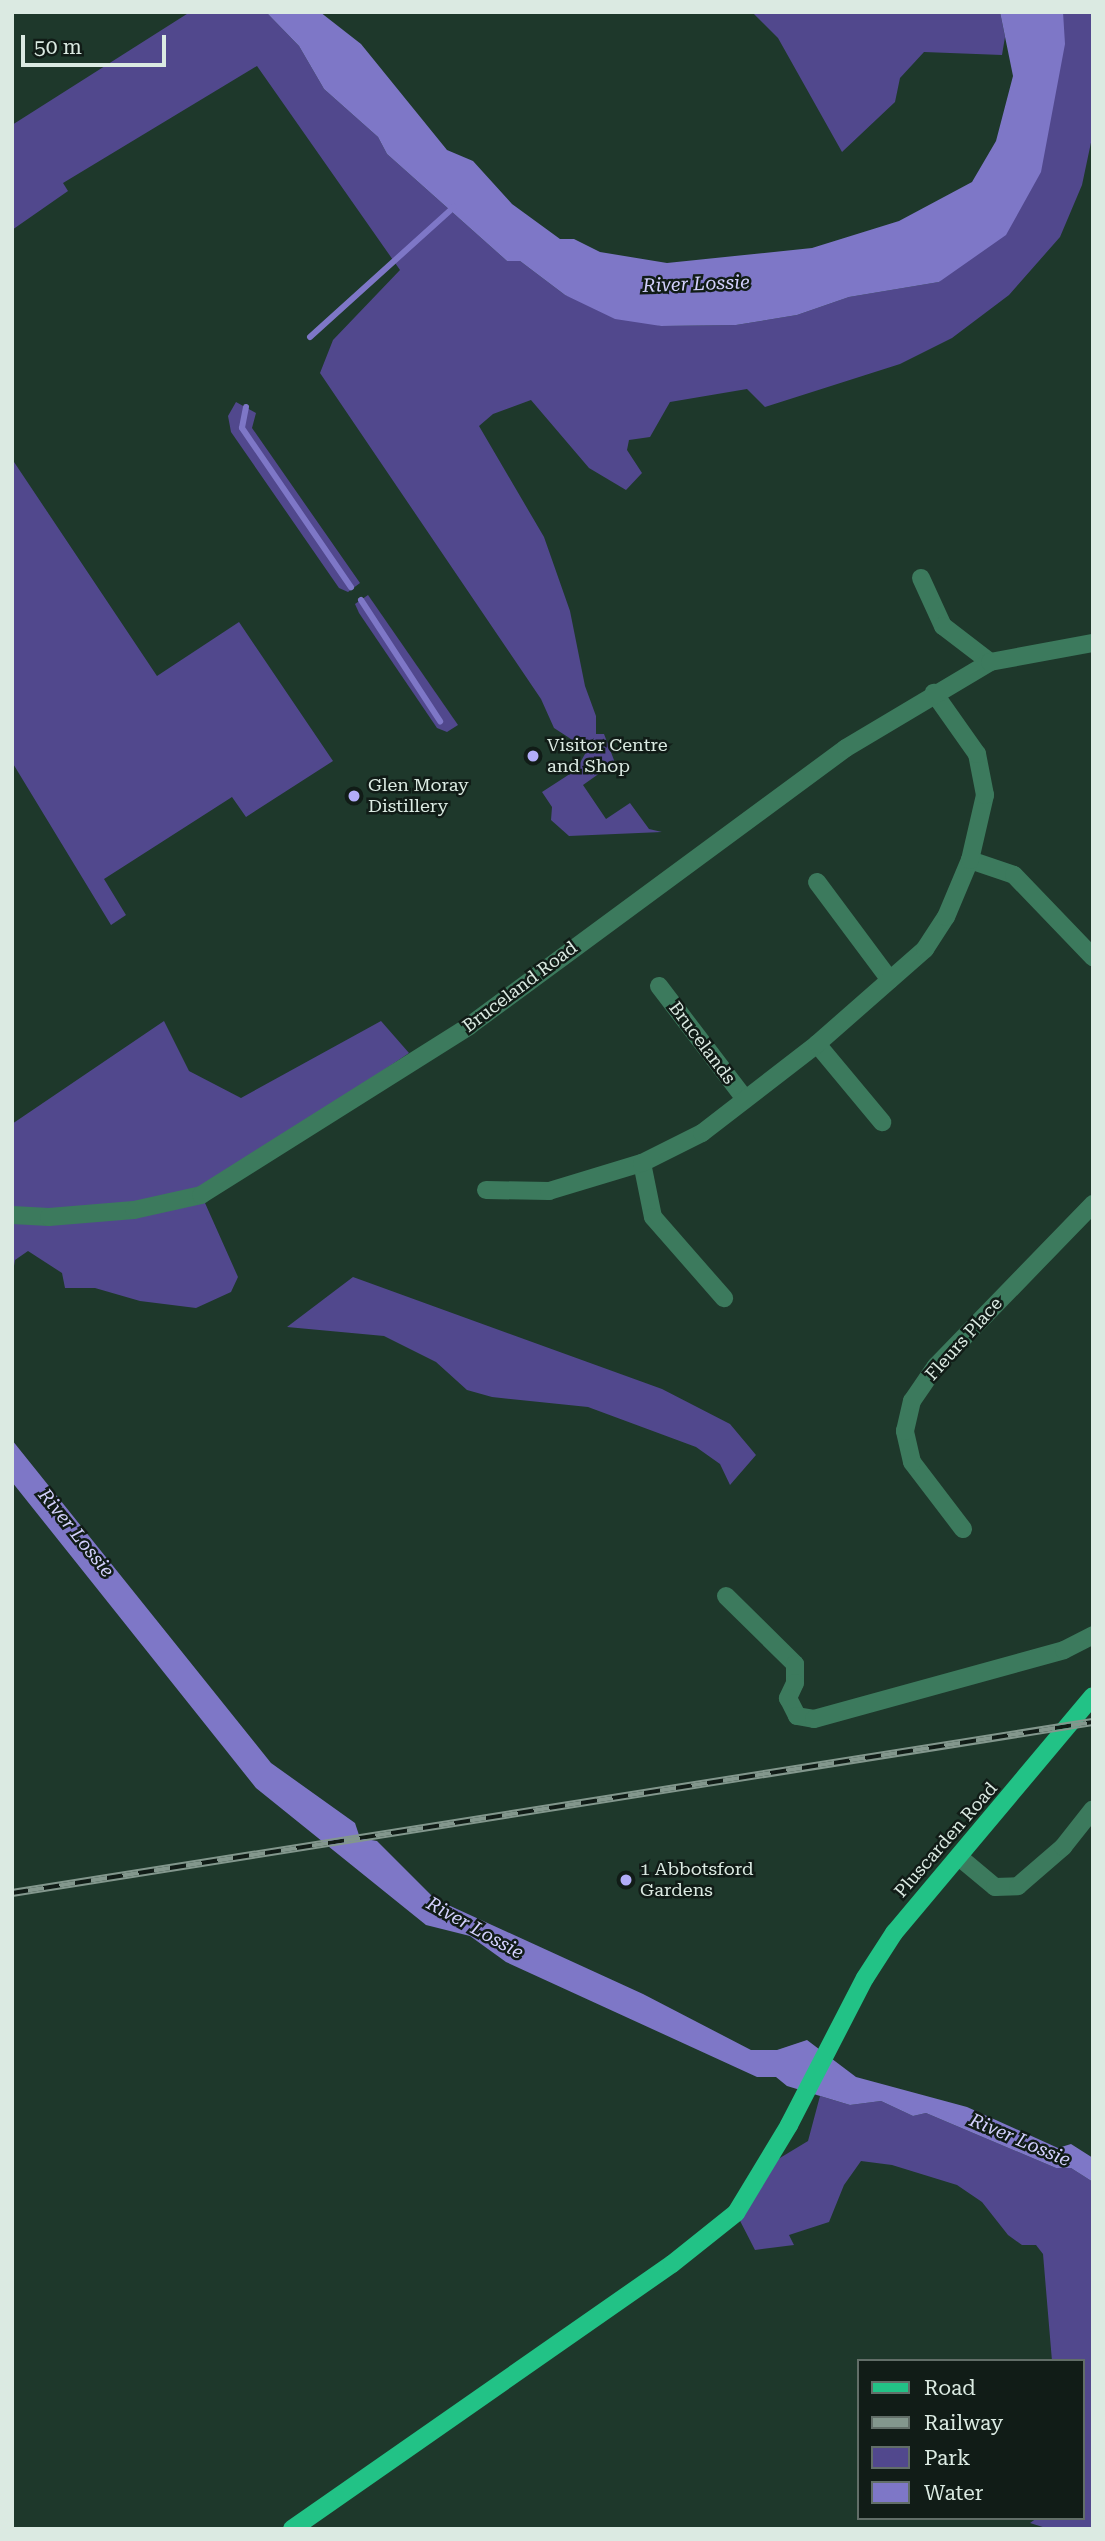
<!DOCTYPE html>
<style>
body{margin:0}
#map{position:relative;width:1105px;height:2541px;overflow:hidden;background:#1e382b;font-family:"Roboto Serif",serif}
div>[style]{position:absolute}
.green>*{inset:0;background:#51488d}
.water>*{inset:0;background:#7e77c7}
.stream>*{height:6px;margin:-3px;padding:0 3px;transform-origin:3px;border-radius:3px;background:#7e77c7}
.minor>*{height:18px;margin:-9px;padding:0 9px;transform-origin:9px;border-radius:9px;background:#3c7a5d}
.major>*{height:18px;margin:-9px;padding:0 9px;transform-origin:9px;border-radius:9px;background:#22c286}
.rail>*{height:8px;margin-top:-4px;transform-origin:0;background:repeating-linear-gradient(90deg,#111c17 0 16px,#83978d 0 32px);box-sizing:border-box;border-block:2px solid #83978d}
.dots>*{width:19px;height:19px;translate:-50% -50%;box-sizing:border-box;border:4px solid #111c17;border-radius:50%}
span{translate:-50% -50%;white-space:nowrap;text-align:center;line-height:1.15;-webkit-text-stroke:5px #111c17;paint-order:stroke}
.poi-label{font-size:18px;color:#dbeae2}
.left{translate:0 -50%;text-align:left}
.street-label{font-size:18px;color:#dbeae2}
.water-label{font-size:19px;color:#d3d1fd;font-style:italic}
.frame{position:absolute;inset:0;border:14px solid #dbeae2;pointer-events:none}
.legend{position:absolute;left:857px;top:2359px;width:228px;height:161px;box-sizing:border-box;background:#111c17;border:2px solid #626e68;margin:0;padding:9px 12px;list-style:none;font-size:21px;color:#dbeae2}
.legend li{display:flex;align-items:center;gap:14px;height:35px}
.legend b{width:35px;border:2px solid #626e68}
.scale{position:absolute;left:21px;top:35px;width:145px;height:32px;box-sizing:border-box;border:4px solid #dbeae2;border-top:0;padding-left:9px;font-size:21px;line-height:24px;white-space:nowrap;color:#dbeae2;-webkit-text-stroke:5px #111c17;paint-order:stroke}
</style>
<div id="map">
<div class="green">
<div style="clip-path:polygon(190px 12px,266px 12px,299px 46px,324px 89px,378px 137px,387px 154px,507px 261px,520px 261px,565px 295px,661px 326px,736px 325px,797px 315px,849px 297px,939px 282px,953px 269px,1063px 12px,1093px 12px,1093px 133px,1082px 185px,1060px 237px,1009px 295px,952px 338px,900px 364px,765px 407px,747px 389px,670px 402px,650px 437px,629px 440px,627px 450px,642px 473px,626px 490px,589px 468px,531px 400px,493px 414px,479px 426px,544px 537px,570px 611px,585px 686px,596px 716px,596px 734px,604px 734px,617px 768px,607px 768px,583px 785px,606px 819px,630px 803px,649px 829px,662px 832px,569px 836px,551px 820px,552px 807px,542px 792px,576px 770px,594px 738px,589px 742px,574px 741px,554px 728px,541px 699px,320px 373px,333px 340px,400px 270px,257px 66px,63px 183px,68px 191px,12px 230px,12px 125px)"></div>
<div style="clip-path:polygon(752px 12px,1000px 12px,1005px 37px,1002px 55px,924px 52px,900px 78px,895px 102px,842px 152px,778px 38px)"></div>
<div style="clip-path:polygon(236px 402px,256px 413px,252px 428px,360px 583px,348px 592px,339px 588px,231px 432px,228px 416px)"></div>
<div style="clip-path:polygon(12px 459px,157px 676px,239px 622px,333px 761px,246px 817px,232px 797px,104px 879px,126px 915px,111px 925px,12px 762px)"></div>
<div style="clip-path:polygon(368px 595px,458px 725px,447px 732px,437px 728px,359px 613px,355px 604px)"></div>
<div style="clip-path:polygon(164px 1021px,189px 1071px,241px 1098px,381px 1021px,409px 1053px,201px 1194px,238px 1277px,231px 1292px,196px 1308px,140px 1301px,95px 1288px,65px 1288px,62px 1273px,28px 1251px,15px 1260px,12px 1278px,12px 1124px)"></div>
<div style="clip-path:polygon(353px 1277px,662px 1389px,730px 1424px,756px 1455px,730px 1485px,720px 1464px,696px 1447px,588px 1407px,492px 1397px,467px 1390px,436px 1362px,384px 1336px,287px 1327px)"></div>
<div style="clip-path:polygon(820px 2096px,850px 2105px,881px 2101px,913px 2116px,926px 2113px,1056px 2168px,1071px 2168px,1093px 2182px,1093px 2529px,1049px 2529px,1030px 2523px,1037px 2518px,1082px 2518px,1082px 2361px,1052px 2361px,1043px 2254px,1036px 2245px,1022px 2245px,1008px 2235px,982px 2202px,957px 2185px,892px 2165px,861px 2161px,844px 2185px,829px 2222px,789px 2235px,794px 2245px,755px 2250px,736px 2213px,765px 2167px,808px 2141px)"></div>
</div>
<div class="water">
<div style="clip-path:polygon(266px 12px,320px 12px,361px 44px,447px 150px,473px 161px,512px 204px,560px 239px,574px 239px,600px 252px,667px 263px,812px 248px,899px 221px,972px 182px,996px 141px,1013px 76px,1000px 12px,1063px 12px,1065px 44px,1041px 172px,1006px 235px,939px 282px,849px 297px,797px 315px,736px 325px,661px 326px,615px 319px,565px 295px,520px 261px,507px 261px,387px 154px,378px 137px,324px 89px,299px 46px)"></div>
<div style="clip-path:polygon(12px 1440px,271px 1763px,355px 1823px,360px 1838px,377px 1841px,435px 1899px,643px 1994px,751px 2050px,777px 2050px,807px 2040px,856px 2077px,967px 2107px,1058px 2148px,1071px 2144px,1093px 2158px,1093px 2182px,1071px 2168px,1056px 2168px,926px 2113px,913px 2116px,881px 2101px,850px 2105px,787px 2086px,776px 2077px,757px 2077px,506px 1962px,470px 1936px,426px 1925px,256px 1788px,12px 1482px)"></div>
</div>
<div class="stream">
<div style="left:310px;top:337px;width:194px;rotate:-42.1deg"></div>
<div style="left:246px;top:407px;width:21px;rotate:101deg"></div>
<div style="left:242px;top:428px;width:193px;rotate:55.6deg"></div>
<div style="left:361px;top:600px;width:145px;rotate:56.9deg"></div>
</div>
<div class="minor">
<div style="left:921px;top:578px;width:53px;rotate:65.4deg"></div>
<div style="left:943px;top:626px;width:59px;rotate:37.5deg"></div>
<div style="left:970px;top:860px;width:46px;rotate:18.8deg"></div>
<div style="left:1014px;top:875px;width:114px;rotate:46.1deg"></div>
<div style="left:817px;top:882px;width:122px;rotate:53.3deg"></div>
<div style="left:659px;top:986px;width:142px;rotate:52.7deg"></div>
<div style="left:817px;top:1044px;width:102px;rotate:50.2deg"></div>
<div style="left:642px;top:1163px;width:55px;rotate:78.5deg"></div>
<div style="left:653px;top:1217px;width:108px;rotate:48.8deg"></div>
<div style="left:486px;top:1190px;width:63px;rotate:0.9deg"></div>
<div style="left:549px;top:1191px;width:97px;rotate:-16.8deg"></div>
<div style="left:642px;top:1163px;width:67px;rotate:-26.6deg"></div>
<div style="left:702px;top:1133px;width:145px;rotate:-37.7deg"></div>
<div style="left:817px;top:1044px;width:144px;rotate:-41.3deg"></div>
<div style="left:925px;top:949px;width:38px;rotate:-57deg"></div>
<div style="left:946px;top:917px;width:62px;rotate:-67.2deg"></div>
<div style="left:970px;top:860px;width:67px;rotate:-77deg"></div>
<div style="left:985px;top:795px;width:42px;rotate:-101deg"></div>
<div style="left:977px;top:754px;width:75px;rotate:-125.2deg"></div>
<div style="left:12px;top:1215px;width:37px;rotate:3deg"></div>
<div style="left:49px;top:1217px;width:85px;rotate:-4.7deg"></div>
<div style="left:134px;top:1210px;width:69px;rotate:-12.6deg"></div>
<div style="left:201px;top:1195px;width:317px;rotate:-32.2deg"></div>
<div style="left:469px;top:1026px;width:468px;rotate:-36.4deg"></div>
<div style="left:846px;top:748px;width:168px;rotate:-30.8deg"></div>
<div style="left:990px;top:662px;width:105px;rotate:-10.5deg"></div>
<div style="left:963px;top:1529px;width:84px;rotate:-127.3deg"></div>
<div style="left:912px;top:1462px;width:32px;rotate:-103deg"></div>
<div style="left:905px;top:1431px;width:31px;rotate:-77deg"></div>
<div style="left:912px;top:1401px;width:42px;rotate:-55.6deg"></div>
<div style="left:936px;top:1366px;width:226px;rotate:-45.9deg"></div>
<div style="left:726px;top:1596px;width:97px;rotate:44.6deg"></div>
<div style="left:795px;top:1664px;width:19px;rotate:90deg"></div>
<div style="left:795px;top:1683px;width:17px;rotate:115deg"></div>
<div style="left:788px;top:1698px;width:20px;rotate:63deg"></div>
<div style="left:797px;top:1716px;width:17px;rotate:10deg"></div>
<div style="left:814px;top:1719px;width:259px;rotate:-15.4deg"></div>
<div style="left:1064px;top:1650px;width:33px;rotate:-27deg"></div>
<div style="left:959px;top:1857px;width:47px;rotate:39.8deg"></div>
<div style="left:995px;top:1887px;width:23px;rotate:-2deg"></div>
<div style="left:1018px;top:1886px;width:60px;rotate:-40.9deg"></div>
<div style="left:1063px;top:1847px;width:48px;rotate:-51.7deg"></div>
</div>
<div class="major">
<div style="left:292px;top:2529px;width:463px;rotate:-34.9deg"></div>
<div style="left:672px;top:2264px;width:82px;rotate:-38.6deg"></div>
<div style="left:736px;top:2213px;width:103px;rotate:-58.9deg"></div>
<div style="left:789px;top:2125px;width:165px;rotate:-62.7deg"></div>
<div style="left:865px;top:1978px;width:54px;rotate:-57.2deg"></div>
<div style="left:894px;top:1933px;width:309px;rotate:-50deg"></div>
</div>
<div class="rail">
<div style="left:12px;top:1893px;width:1094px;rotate:-8.99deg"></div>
</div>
<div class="dots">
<div style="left:533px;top:756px;background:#b2adf9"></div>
<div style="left:354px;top:796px;background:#b2adf9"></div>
<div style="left:626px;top:1880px;background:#b2adf9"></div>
</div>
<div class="poi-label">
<span class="left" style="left:547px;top:756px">Visitor Centre<br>and Shop</span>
<span class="left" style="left:368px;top:796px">Glen Moray<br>Distillery</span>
<span class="left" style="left:640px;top:1880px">1 Abbotsford<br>Gardens</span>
</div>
<div class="street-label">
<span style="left:520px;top:987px;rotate:-37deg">Bruceland Road</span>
<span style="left:702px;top:1043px;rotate:53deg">Brucelands</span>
<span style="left:964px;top:1339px;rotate:-48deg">Fleurs Place</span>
<span style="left:946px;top:1840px;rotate:-49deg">Pluscarden Road</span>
</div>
<div class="water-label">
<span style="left:696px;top:284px;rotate:-2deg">River Lossie</span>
<span style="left:76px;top:1533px;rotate:51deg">River Lossie</span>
<span style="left:475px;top:1928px;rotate:29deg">River Lossie</span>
<span style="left:1020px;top:2140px;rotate:23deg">River Lossie</span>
</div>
<div class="frame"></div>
<ul class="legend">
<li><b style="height:9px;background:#22c286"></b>Road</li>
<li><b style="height:9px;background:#83978d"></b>Railway</li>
<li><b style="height:19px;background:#51488d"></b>Park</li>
<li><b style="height:19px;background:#7e77c7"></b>Water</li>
</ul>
<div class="scale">50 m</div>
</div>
